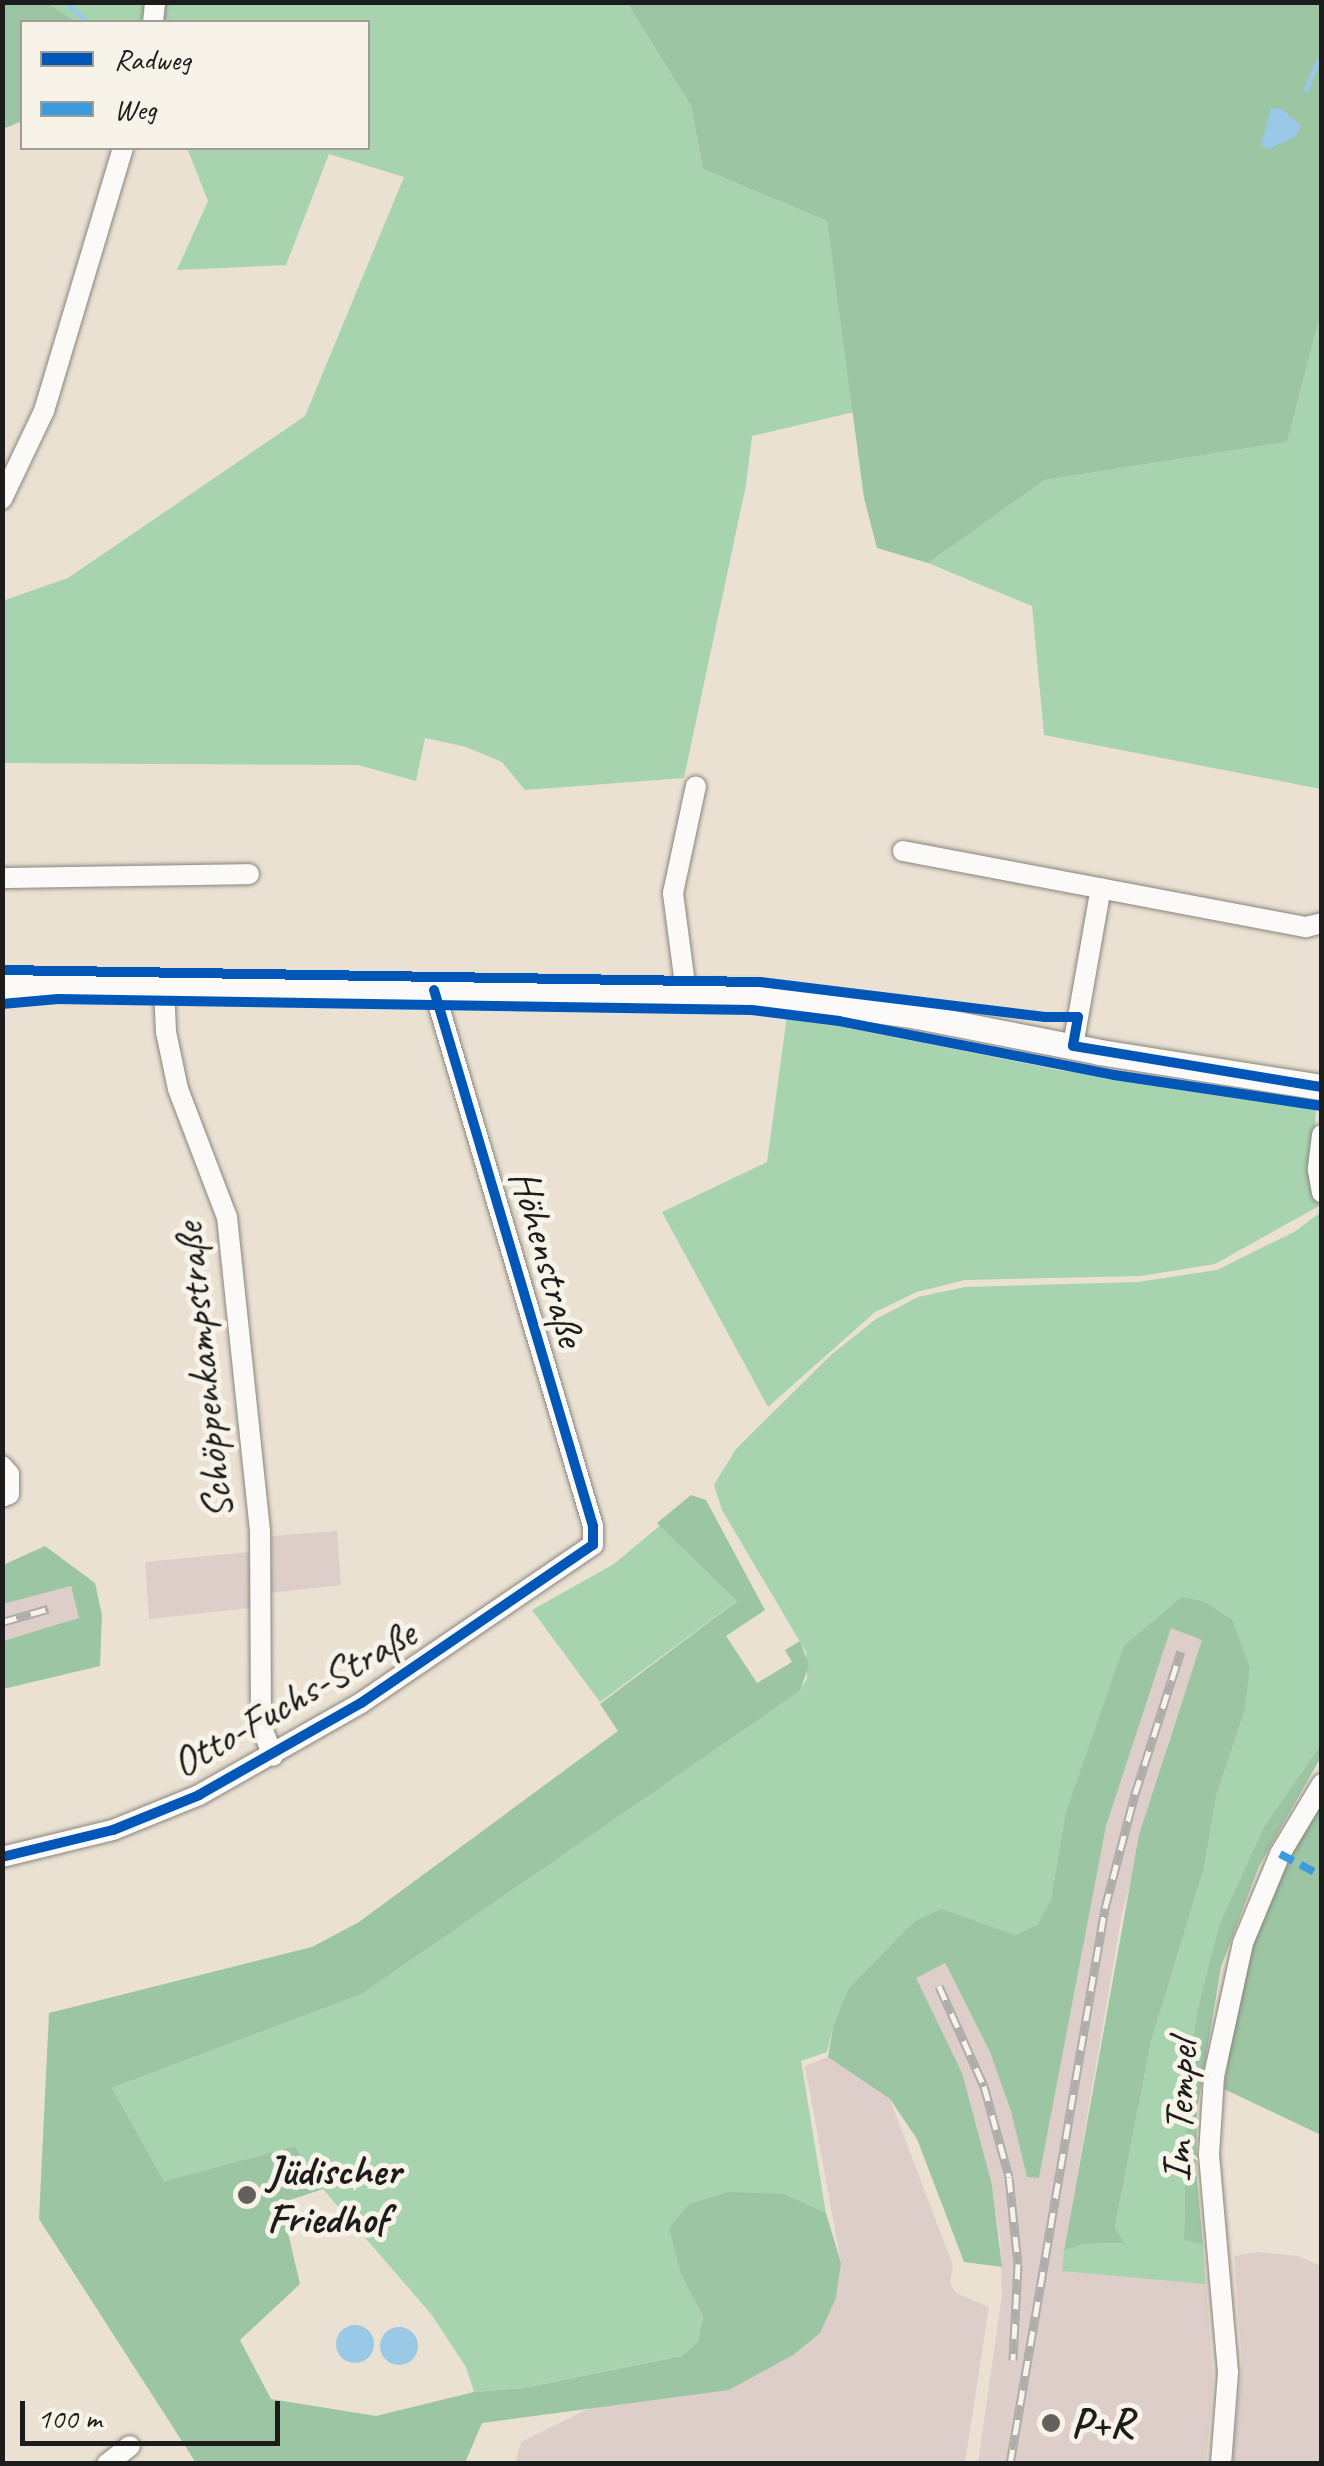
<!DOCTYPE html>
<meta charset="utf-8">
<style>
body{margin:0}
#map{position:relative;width:1324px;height:2466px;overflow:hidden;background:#eae1d3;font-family:Caveat,sans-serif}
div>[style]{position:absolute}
.industrial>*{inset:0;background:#ddcec9}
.green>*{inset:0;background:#a7d4af}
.forest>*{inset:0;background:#9cc5a3}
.water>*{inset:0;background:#9ac8e7}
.round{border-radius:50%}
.stream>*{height:5px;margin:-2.5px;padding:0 2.5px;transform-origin:2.5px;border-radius:2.5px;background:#9ac8e7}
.roads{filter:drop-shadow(0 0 2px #89857e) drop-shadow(0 0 2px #89857e)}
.minor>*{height:20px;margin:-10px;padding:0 10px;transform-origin:10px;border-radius:10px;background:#fcfaf8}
.major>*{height:25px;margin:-12.5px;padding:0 12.5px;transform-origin:12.5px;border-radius:12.5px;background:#fcfaf8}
.rail>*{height:9px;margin-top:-4.5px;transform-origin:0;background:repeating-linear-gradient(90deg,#f7f3e8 0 15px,#aeadab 0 30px);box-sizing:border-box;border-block:2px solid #aeadab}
.quiet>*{height:8px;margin-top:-4px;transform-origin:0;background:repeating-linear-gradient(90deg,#3c9bdf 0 15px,transparent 0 23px)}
.cycleway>*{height:10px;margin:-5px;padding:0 5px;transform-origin:5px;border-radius:5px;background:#0057b8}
.dots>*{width:28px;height:28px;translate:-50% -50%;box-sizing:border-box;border:5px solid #f7f3e8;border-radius:50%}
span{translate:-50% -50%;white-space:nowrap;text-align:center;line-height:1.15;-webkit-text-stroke:10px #f7f3e8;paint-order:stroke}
.street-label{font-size:42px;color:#1c1c1c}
.poi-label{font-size:42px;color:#1c1c1c;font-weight:700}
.left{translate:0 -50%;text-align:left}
.frame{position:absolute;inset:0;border:5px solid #1c1c1c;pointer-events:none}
.legend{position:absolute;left:20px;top:20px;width:350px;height:130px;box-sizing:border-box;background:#f7f3e8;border:2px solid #9f9d96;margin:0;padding:12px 18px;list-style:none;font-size:30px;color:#1c1c1c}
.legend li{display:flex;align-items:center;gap:20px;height:50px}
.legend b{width:50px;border:2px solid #9f9d96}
.scale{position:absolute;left:20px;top:2401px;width:260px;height:45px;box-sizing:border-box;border:5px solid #1c1c1c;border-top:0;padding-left:12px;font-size:30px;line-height:35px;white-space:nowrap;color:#1c1c1c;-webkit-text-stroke:8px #f7f3e8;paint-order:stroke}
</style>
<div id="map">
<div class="industrial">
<div style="clip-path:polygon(337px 1531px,341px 1585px,250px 1595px,250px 1608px,149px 1619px,145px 1562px,249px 1552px,250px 1595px,271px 1593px,272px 1536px)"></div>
<div style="clip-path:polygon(71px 1586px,79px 1619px,3px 1641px,2px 1604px)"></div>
<div style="clip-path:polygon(1171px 1628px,1203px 1639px,1169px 1740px,1122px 1914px,1064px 2251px,1204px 2256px,1213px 2381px,1206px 2463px,978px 2463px,1002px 2295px,1000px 2239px,992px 2185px,916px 1978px,944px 1962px,990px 2052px,1039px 2178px,1106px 1826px)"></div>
<div style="clip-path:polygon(828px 2057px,890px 2099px,953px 2266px,950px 2283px,956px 2293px,989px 2307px,965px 2463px,515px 2464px,521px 2442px,596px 2405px,729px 2390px,841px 2263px,805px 2066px)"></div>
<div style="clip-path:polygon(1258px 2252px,1298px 2256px,1321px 2266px,1321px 2463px,1232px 2463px,1242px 2364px,1234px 2256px)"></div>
</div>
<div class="green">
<div style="clip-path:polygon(48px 3px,149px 3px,148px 22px,77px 22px)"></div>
<div style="clip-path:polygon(160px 3px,627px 3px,691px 106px,703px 169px,827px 221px,854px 412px,752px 436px,746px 485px,684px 778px,525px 790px,502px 762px,466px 747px,425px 738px,416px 781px,358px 765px,3px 763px,2px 601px,68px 578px,305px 416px,404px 177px,329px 154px,286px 265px,177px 270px,208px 201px,187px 148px,368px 148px,368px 22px,157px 22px)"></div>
<div style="clip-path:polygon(1321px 313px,1321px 789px,1044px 735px,1032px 606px,928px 563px,1045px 480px,1287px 442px)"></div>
<div style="clip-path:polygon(787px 1016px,1059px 1070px,1316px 1106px,1313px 1170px,1319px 1206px,1215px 1264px,1141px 1276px,965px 1280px,917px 1292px,875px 1312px,768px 1407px,662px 1212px,767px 1162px)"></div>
<div style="clip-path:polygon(1321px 1212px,1321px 1744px,1265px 1825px,1187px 2074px,1184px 2238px,1203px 2245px,1205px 2284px,1062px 2271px,1064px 2251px,1084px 2244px,1123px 2243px,1115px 2227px,1151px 2042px,1204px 1868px,1216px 1797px,1244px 1713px,1183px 1597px,1065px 1815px,1051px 1901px,1037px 1925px,1015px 1935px,978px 1925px,915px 1921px,887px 1951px,833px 2027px,827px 2052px,801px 2061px,826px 2213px,785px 2194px,681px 2274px,703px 2317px,698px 2341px,682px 2356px,522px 2388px,474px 2392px,466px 2367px,431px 2314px,323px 2189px,295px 2146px,164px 2181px,112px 2088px,362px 1994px,800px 1691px,807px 1678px,806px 1652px,722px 1510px,714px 1485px,736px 1449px,831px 1355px,876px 1319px,918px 1297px,965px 1287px,1138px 1282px,1217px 1270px,1294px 1232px)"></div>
<div style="clip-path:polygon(682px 1507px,750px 1591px,600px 1702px,532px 1610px,614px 1564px)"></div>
</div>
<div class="forest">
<div style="clip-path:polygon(3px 2px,48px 3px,77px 22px,22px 22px,22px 121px,3px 129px)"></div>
<div style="clip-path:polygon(627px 3px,1321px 3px,1321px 313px,1287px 442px,1045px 480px,928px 563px,877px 548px,864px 498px,827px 221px,703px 169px,691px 106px)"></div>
<div style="clip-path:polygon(691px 1495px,706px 1500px,765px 1610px,726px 1636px,757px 1683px,792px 1662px,785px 1650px,800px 1641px,809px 1665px,800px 1691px,362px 1994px,112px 2088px,164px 2181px,295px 2146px,323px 2189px,281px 2203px,300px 2284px,240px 2340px,271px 2399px,376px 2416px,474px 2392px,523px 2388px,682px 2356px,698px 2341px,703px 2317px,681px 2274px,669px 2228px,689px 2204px,729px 2192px,785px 2194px,826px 2213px,841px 2263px,836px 2298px,820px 2333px,793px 2355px,729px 2390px,482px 2423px,465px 2463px,196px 2463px,39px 2219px,49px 2013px,312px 1947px,359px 1922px,618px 1731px,600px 1704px,737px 1601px,657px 1523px)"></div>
<div style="clip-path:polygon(45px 1546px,95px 1583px,102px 1615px,100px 1666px,3px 1689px,3px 1641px,79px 1618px,71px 1586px,3px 1604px,3px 1565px)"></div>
<div style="clip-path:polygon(1182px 1597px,1204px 1602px,1232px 1620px,1250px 1668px,1244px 1713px,1216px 1797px,1204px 1868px,1151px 2042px,1115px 2227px,1124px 2243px,1084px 2244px,1064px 2251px,1139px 1835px,1202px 1640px,1171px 1628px,1106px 1826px,1039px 2178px,1027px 2177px,1011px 2111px,990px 2052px,945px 1963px,916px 1978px,962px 2073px,992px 2185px,1002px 2267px,964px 2262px,917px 2139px,890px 2099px,828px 2057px,833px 2027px,849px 1988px,915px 1921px,941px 1909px,1015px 1935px,1037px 1925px,1051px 1900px,1065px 1815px,1124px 1646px)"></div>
<div style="clip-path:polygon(1321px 1744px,1321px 1757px,1259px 1866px,1221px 1967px,1197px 2110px,1196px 2169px,1203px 2245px,1184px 2239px,1187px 2074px,1199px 2005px,1220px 1923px,1265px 1825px)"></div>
<div style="clip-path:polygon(1321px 1803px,1321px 2135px,1224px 2089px,1235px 2012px,1259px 1924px,1293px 1850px)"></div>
</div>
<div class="water">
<div style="clip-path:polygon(1271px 108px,1282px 109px,1301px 126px,1296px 136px,1267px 150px,1261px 145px)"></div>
<div class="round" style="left:336px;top:2325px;width:38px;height:38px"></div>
<div class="round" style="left:380px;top:2327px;width:38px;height:38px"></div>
</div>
<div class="stream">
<div style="left:65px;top:2px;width:28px;rotate:42deg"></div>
<div style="left:1306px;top:89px;width:30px;rotate:-67deg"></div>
</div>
<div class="roads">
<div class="minor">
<div style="left:153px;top:22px;width:20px;rotate:-84deg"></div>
<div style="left:2px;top:499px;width:98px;rotate:-64.5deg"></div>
<div style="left:44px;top:411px;width:275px;rotate:-73.3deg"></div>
<div style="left:903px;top:851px;width:410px;rotate:10.7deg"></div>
<div style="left:1306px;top:927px;width:16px;rotate:-14deg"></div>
<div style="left:2px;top:878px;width:247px;rotate:-0.9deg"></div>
<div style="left:164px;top:986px;width:46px;rotate:87.5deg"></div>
<div style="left:166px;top:1032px;width:58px;rotate:78.1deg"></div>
<div style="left:178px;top:1089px;width:137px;rotate:69.1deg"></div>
<div style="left:227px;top:1217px;width:316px;rotate:84deg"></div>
<div style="left:260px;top:1531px;width:195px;rotate:89.7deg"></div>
<div style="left:261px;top:1726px;width:32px;rotate:68deg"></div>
<div style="left:686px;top:992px;width:100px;rotate:-97.5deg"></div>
<div style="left:673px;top:893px;width:109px;rotate:-77.9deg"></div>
<div style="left:1073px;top:1046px;width:160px;rotate:-80deg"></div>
<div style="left:1322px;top:1135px;width:35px;rotate:97deg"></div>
<div style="left:1318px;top:1170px;width:23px;rotate:80deg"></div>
<div style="left:2px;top:1466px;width:11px;rotate:49deg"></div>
<div style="left:9px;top:1474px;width:20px;rotate:90deg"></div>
<div style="left:9px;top:1494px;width:8px;rotate:157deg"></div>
<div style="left:2px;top:1857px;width:114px;rotate:-13.7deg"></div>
<div style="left:113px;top:1830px;width:93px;rotate:-22.1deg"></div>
<div style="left:199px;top:1795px;width:186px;rotate:-29.6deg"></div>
<div style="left:361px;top:1703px;width:281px;rotate:-34.3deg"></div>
<div style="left:593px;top:1545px;width:19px;rotate:-90deg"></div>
<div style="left:593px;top:1526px;width:559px;rotate:-106.52deg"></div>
<div style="left:107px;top:2464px;width:29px;rotate:-38deg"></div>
<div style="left:1221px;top:2464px;width:92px;rotate:-85.6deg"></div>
<div style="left:1228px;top:2372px;width:219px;rotate:-95deg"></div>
<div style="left:1209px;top:2154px;width:78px;rotate:-86.3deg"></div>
<div style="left:1214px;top:2076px;width:136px;rotate:-77.7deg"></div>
<div style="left:1243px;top:1943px;width:96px;rotate:-67.4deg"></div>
<div style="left:1280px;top:1854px;width:82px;rotate:-59deg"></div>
</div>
<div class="major">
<div style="left:2px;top:986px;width:750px;rotate:0.53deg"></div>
<div style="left:752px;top:993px;width:167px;rotate:7.9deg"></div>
<div style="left:917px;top:1016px;width:187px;rotate:11.1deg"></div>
<div style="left:1100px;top:1052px;width:225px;rotate:9deg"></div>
</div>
</div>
<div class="rail">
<div style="left:2px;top:1622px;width:48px;rotate:-15.8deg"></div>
<div style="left:939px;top:1986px;width:110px;rotate:65.8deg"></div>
<div style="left:984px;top:2086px;width:94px;rotate:74.6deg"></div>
<div style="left:1009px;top:2177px;width:87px;rotate:84.1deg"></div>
<div style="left:1018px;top:2264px;width:96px;rotate:93deg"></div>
<div style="left:1010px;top:2464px;width:564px;rotate:-80.3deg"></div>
<div style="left:1105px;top:1908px;width:118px;rotate:-75.3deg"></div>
<div style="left:1135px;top:1794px;width:150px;rotate:-72.2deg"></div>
</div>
<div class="quiet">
<div style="left:1280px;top:1854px;width:47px;rotate:27.6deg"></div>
</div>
<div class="cycleway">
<div style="left:2px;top:970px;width:758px;rotate:0.91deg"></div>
<div style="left:760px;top:982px;width:287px;rotate:7deg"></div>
<div style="left:1045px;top:1017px;width:33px"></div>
<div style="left:1078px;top:1017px;width:29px;rotate:100deg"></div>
<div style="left:1073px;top:1046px;width:252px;rotate:9.4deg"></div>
<div style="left:2px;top:1004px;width:56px;rotate:-5.1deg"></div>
<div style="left:58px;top:999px;width:694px;rotate:0.91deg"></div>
<div style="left:752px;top:1010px;width:88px;rotate:7.2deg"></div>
<div style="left:839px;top:1021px;width:280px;rotate:11.1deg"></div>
<div style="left:1114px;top:1075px;width:210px;rotate:8.5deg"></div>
<div style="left:2px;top:1857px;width:114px;rotate:-13.7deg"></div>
<div style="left:113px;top:1830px;width:93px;rotate:-22.1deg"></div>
<div style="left:199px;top:1795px;width:186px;rotate:-29.6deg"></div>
<div style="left:361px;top:1703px;width:281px;rotate:-34.3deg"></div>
<div style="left:593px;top:1545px;width:19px;rotate:-90deg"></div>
<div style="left:593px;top:1526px;width:559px;rotate:-106.52deg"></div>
</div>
<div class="dots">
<div style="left:247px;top:2195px;background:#64615c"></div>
<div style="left:1051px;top:2423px;background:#64615c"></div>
</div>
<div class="street-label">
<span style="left:547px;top:1258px;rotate:74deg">Höhenstraße</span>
<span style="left:204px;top:1371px;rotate:-96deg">Schöppenkampstraße</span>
<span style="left:294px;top:1699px;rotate:-30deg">Otto-Fuchs-Straße</span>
<span style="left:1180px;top:2111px;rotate:-87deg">Im Tempel</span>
</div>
<div class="poi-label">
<span class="left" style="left:267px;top:2195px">Jüdischer<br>Friedhof</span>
<span class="left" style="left:1071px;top:2423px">P+R</span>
</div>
<div class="frame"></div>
<ul class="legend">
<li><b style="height:12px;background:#0057b8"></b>Radweg</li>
<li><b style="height:12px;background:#3c9bdf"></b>Weg</li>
</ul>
<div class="scale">100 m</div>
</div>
